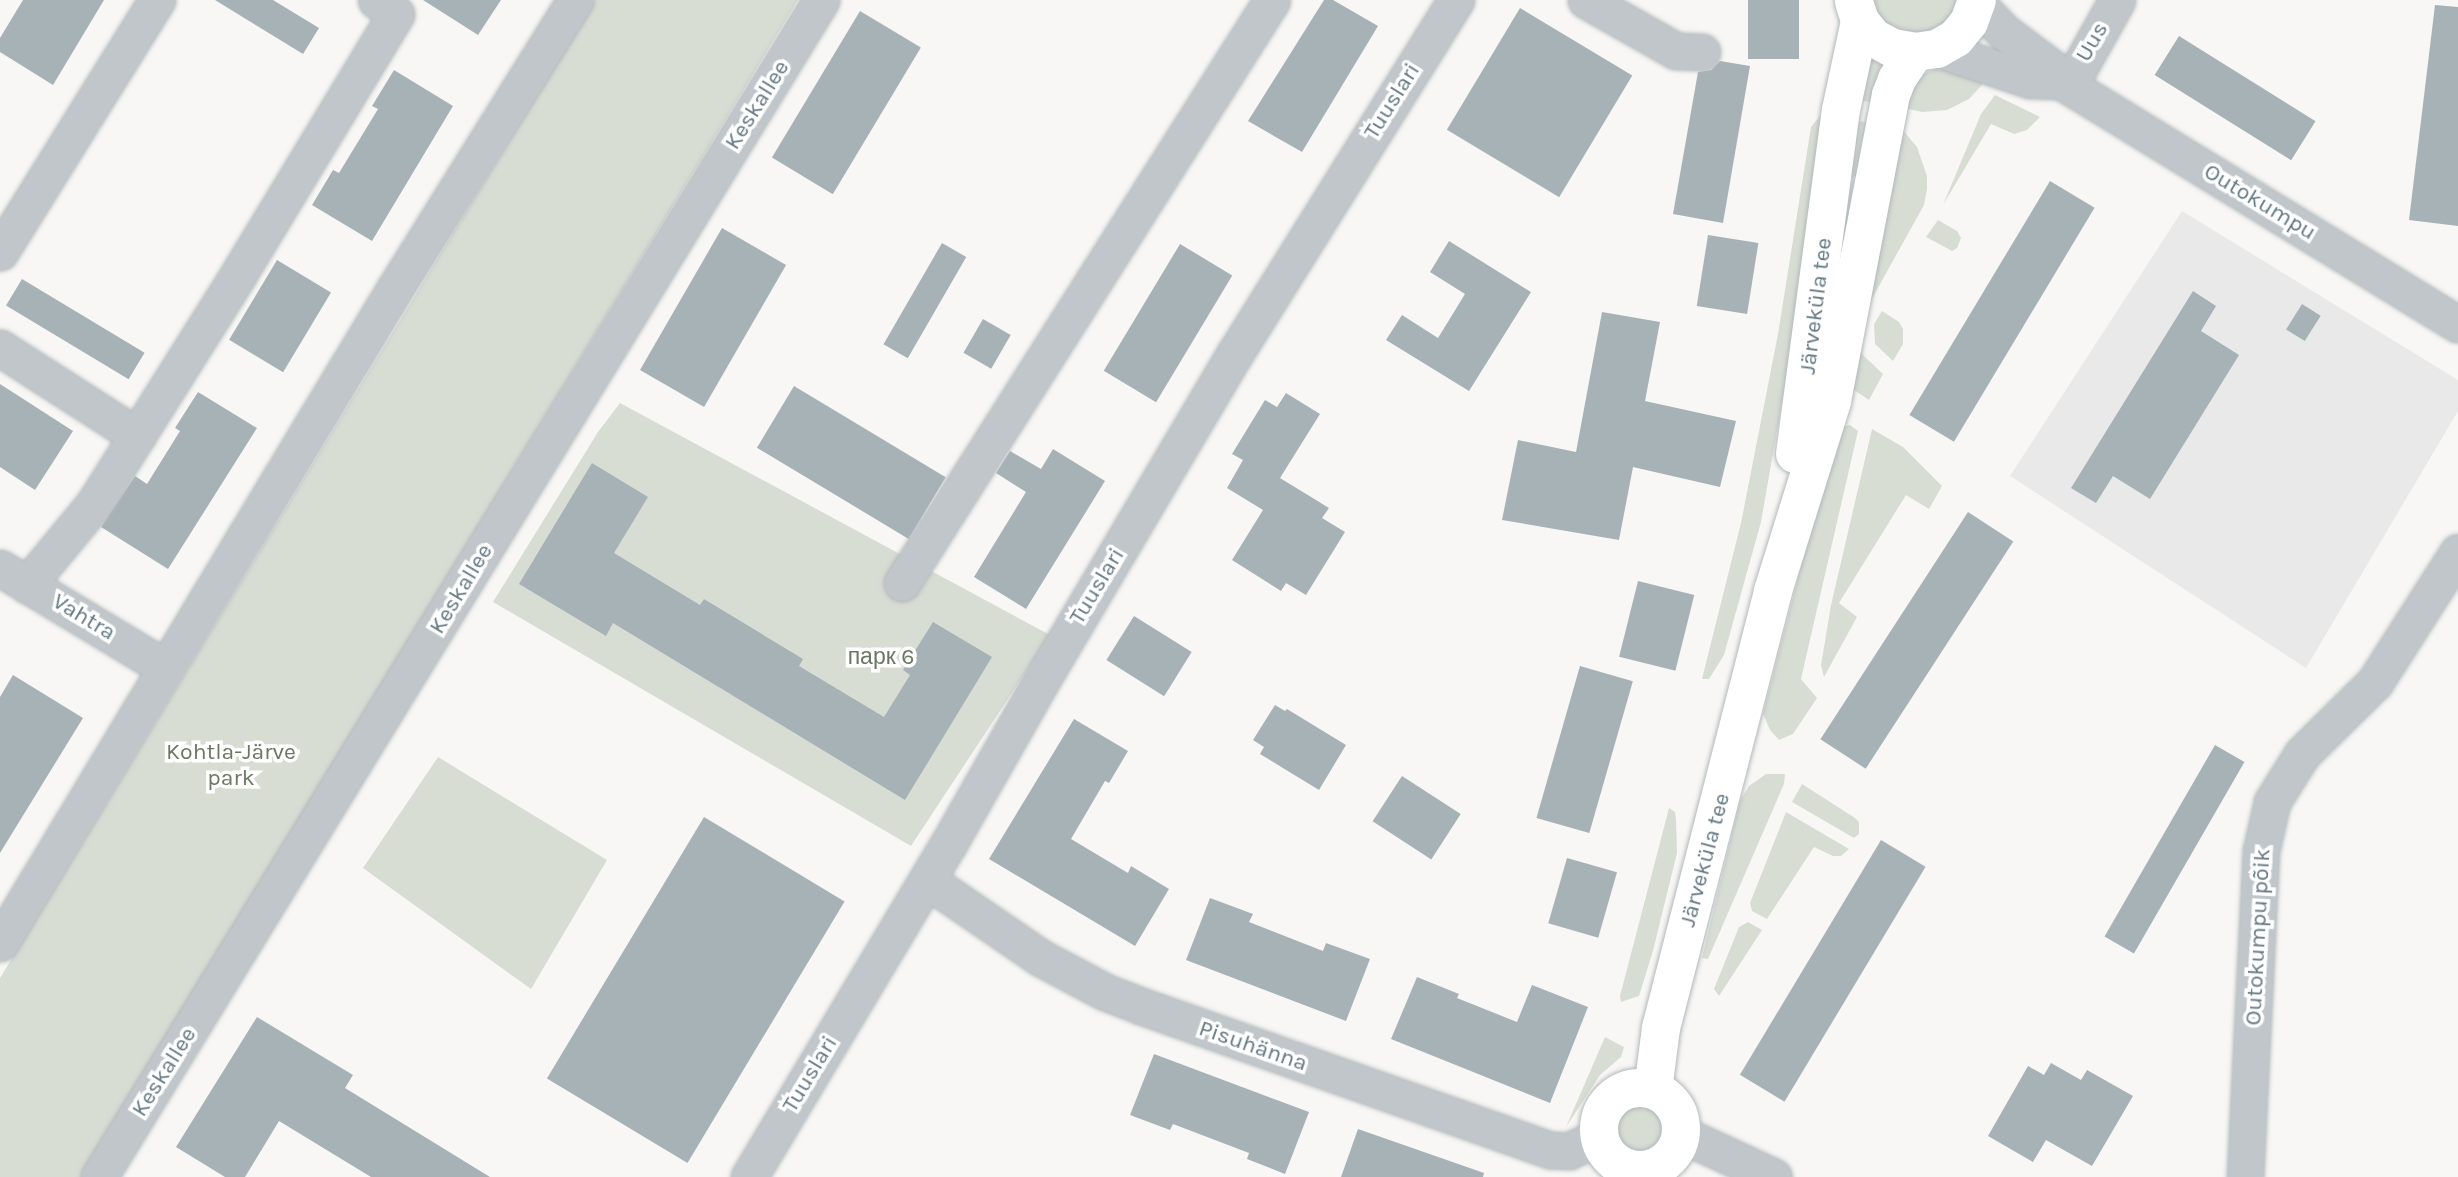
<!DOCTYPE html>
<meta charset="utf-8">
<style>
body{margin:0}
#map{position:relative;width:2458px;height:1177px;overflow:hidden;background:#f8f7f5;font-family:Karla,sans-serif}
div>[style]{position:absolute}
.built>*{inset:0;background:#e8e9e8}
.green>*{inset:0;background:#d8ddd4}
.round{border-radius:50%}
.building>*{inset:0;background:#a7b2b6;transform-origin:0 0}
.roads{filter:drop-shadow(0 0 2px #b2b8bb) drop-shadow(0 0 2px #b2b8bb)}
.minor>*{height:35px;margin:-17.5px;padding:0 17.5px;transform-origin:17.5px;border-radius:17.5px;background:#c0c6c9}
.major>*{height:38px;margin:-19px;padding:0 19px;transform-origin:19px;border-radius:19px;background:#fff}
.major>.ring{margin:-19px;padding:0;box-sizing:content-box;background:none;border:38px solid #fff;border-radius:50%}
span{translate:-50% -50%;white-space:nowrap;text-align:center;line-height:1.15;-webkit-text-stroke:7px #fff;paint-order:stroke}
.street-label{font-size:23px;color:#627780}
.park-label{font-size:23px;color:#687861}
</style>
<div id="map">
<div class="built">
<div style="clip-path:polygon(2182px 211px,2458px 380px,2458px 411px,2306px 668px,2010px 476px)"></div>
</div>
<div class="green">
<div style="clip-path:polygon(595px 0,798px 0,83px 1177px,0 1177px,0 978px)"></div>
<div style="clip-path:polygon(1870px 0,1959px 0,1953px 15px,1941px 27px,1927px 33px,1911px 35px,1882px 22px)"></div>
<div style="clip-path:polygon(1866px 54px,1883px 66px,1880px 104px,1853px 99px)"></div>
<div style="clip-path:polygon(1938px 67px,1982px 81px,1982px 85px,1969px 99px,1947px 110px,1922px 112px,1895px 106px,1916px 78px)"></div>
<div style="clip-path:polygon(1995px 95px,2040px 117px,2027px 130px,2014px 134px,1991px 124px,1943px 205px,1981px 114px)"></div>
<div style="clip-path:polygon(1820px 116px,1826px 117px,1802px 288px,1761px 522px,1724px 655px,1709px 679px,1702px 679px,1741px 523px,1778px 334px,1811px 127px)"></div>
<div style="clip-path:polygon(1850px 120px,1873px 123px,1859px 175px,1853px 177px,1848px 176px)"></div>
<div style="clip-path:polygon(1892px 124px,1901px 128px,1917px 147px,1927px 176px,1927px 189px,1924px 205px,1859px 322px,1858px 344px,1862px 354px,1883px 374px,1869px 400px,1848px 386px,1844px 364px)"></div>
<div style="clip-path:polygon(1938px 220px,1957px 231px,1961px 238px,1957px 248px,1952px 251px,1926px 237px)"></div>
<div style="clip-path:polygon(1882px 311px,1899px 322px,1903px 329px,1903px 344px,1893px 361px,1875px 344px,1874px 324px)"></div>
<div style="clip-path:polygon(620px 403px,1050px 635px,911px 846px,493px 602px,598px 432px)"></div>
<div style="clip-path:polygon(1850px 425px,1858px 431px,1801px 679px,1817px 698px,1793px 734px,1779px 740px,1770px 730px,1763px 714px,1799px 574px,1800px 548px,1840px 427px)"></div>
<div style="clip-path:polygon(1872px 429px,1903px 447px,1942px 486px,1929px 509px,1906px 495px,1839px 603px,1857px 617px,1824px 677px,1821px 665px,1831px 605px)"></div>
<div style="clip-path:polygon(438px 757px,607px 860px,531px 989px,363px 868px)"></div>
<div style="clip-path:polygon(1766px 774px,1785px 774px,1784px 784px,1708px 959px,1702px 958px,1740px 801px,1749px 786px)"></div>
<div style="clip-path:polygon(1802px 784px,1855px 818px,1859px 822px,1859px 834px,1854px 838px,1792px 802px)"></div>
<div style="clip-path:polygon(1669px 808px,1675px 812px,1676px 820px,1677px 853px,1653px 951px,1639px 996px,1621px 1002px,1620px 996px)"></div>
<div style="clip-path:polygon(1786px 812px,1849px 849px,1841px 856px,1833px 856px,1814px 847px,1767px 919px,1752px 911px,1750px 903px)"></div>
<div style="clip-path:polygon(1748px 922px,1762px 930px,1719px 996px,1714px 989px,1739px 927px)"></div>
<div style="clip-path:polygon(1605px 1037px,1624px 1047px,1621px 1057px,1600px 1075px,1566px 1127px)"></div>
<div class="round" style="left:1614px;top:1107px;width:52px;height:52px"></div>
</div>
<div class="building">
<div style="clip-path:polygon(23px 0,104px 0,53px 85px,0 52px,0 38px)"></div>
<div style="clip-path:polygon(215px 0,273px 0,319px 28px,303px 54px)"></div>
<div style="clip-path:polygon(423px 0,501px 0,478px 35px)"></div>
<div style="clip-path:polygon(1324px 0,1333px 0,1378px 26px,1302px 152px,1248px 121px)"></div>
<div style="left:1748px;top:0;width:51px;height:59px"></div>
<div style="clip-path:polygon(2435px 5px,2458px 7px,2458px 226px,2409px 220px)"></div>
<div style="left:1520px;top:8px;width:131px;height:142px;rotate:31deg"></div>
<div style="left:860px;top:11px;width:71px;height:171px;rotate:31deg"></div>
<div style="left:2179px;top:36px;width:161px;height:46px;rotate:32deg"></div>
<div style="clip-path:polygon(1720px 61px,1750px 66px,1723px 223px,1673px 214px,1698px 72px,1711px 70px)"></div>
<div style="clip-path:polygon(394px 70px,453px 106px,372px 241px,312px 205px,333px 170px,339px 173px,378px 109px,372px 106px)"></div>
<div style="left:2050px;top:181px;width:52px;height:273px;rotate:31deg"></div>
<div style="left:722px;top:228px;width:74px;height:164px;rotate:30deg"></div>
<div style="left:1708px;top:235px;width:51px;height:72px;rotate:9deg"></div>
<div style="clip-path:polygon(1449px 241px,1531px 292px,1469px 391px,1386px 340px,1402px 315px,1438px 338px,1465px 294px,1430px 272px)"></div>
<div style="left:942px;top:243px;width:28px;height:117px;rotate:30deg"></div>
<div style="left:1180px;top:244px;width:61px;height:148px;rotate:31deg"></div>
<div style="left:277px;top:260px;width:63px;height:93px;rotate:31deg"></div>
<div style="left:22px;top:279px;width:143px;height:31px;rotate:31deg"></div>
<div style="clip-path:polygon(2193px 291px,2216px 306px,2201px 331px,2239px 355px,2150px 499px,2113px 476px,2096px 503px,2071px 488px)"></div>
<div style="left:2302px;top:304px;width:22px;height:30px;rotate:32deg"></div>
<div style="clip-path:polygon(1602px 312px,1660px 322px,1645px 401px,1736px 421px,1720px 487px,1633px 467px,1619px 540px,1502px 520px,1518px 440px,1576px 452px)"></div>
<div style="left:983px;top:319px;width:32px;height:39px;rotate:30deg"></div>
<div style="clip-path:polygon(0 384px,73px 431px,35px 490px,0 467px)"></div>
<div style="left:794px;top:386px;width:177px;height:72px;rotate:31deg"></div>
<div style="clip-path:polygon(198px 392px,257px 428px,168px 569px,101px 527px,135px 476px,147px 484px,180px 431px,175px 428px)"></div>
<div style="clip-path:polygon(1286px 393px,1320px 414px,1280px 478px,1329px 508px,1322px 518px,1345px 532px,1306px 595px,1286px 583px,1281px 591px,1232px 560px,1263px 510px,1227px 488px,1243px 460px,1232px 454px,1265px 400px,1277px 407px)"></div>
<div style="clip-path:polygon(1053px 449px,1105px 481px,1026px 609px,974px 577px,1026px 492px,996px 473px,1010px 451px,1041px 469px)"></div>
<div style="clip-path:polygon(592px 463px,648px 497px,614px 553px,700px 605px,704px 599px,803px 659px,799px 666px,884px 717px,910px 675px,903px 670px,933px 622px,992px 657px,905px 800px,613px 623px,606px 636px,519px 584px)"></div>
<div style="left:1968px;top:512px;width:54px;height:271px;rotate:33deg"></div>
<div style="left:1638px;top:581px;width:58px;height:78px;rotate:14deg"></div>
<div style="left:1134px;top:616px;width:68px;height:52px;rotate:32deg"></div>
<div style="left:1580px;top:666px;width:55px;height:158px;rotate:16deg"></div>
<div style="clip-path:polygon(13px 675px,83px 718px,0 853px,0 697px)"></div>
<div style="clip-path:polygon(1275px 705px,1285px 711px,1287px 709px,1346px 745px,1319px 790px,1260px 754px,1264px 747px,1253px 740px)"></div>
<div style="clip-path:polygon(1074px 719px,1128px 751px,1109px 783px,1105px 781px,1071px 839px,1128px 873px,1131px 866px,1169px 889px,1135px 946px,989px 859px)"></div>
<div style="left:2215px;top:745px;width:34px;height:221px;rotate:30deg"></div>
<div style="left:1402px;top:776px;width:70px;height:54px;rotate:33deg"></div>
<div style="left:704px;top:817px;width:164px;height:305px;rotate:31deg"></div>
<div style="left:1881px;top:840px;width:52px;height:274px;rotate:31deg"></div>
<div style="left:1567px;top:858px;width:52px;height:68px;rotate:16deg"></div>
<div style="clip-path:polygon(1210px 898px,1253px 914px,1249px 922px,1323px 951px,1326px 943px,1370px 959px,1346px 1021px,1186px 960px)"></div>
<div style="clip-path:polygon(1417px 977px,1459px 994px,1457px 998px,1517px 1022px,1532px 985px,1588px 1007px,1550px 1103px,1391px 1039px)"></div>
<div style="clip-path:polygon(257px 1017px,353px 1075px,345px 1088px,490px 1177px,371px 1177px,279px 1121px,245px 1177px,225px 1177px,176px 1147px)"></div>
<div style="clip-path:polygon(1154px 1054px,1309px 1112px,1285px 1174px,1247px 1159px,1249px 1153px,1173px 1124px,1170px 1130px,1130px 1115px)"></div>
<div style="clip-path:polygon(2051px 1063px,2081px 1080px,2087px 1070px,2133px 1096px,2092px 1166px,2046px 1140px,2033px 1162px,1988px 1136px,2028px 1066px,2044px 1075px)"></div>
<div style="clip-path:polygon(1358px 1129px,1484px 1173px,1483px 1177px,1341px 1177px)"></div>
</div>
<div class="roads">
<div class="minor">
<div style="left:1586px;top:0;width:103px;rotate:29.5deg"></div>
<div style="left:1676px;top:51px;width:26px;rotate:2deg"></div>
<div style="left:1977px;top:4px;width:39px;rotate:46deg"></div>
<div style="left:2004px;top:32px;width:60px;rotate:36.9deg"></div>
<div style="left:2052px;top:68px;width:16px;rotate:55deg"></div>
<div style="left:2061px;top:81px;width:465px;rotate:31.5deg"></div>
<div style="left:1937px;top:49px;width:98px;rotate:18.4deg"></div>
<div style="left:2030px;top:80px;width:31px;rotate:2deg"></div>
<div style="left:2069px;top:86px;width:98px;rotate:-60.8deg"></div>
<div style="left:0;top:252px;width:297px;rotate:-58.1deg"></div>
<div style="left:0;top:348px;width:163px;rotate:32.7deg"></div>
<div style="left:0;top:568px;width:194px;rotate:31.1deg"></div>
<div style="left:902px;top:583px;width:690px;rotate:-57.6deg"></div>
<div style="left:27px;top:585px;width:105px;rotate:-50.4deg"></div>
<div style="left:94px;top:504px;width:271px;rotate:-57.8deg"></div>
<div style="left:238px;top:275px;width:305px;rotate:-58.8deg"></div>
<div style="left:396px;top:14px;width:24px;rotate:-145deg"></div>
<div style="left:927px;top:880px;width:138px;rotate:34.4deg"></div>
<div style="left:1041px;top:958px;width:72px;rotate:28deg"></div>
<div style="left:1105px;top:992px;width:39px;rotate:21deg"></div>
<div style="left:1141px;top:1006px;width:435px;rotate:19.4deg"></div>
<div style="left:1551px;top:1150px;width:18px;rotate:3deg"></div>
<div style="left:1569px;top:1151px;width:34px;rotate:-26deg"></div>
<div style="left:0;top:943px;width:763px;rotate:-58.89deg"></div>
<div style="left:394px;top:290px;width:342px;rotate:-58deg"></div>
<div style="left:1681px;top:1134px;width:102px;rotate:24.8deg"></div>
<div style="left:99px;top:1177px;width:1381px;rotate:-58.47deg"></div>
<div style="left:749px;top:1177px;width:387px;rotate:-59.1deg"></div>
<div style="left:948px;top:845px;width:200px;rotate:-60.4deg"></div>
<div style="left:1047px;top:671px;width:371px;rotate:-59.4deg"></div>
<div style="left:1236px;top:352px;width:415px;rotate:-58deg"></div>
<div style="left:2245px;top:1177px;width:326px;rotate:-87.2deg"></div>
<div style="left:2261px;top:851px;width:50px;rotate:-77.3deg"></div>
<div style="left:2272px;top:802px;width:57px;rotate:-58deg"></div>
<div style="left:2302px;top:754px;width:103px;rotate:-44.6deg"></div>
<div style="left:2375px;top:682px;width:154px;rotate:-57.4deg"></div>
</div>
<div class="major">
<div style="left:1854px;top:2px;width:20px;rotate:72deg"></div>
<div style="left:1860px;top:21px;width:22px;rotate:51deg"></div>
<div style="left:1874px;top:38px;width:21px;rotate:28deg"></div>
<div style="left:1893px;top:48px;width:22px;rotate:10deg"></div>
<div style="left:1915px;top:52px;width:22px;rotate:-8deg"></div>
<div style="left:1937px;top:49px;width:22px;rotate:-30deg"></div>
<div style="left:1956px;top:38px;width:21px;rotate:-51deg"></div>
<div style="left:1969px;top:22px;width:23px;rotate:-70deg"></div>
<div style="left:1795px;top:454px;width:347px;rotate:-82.4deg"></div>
<div style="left:1841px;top:110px;width:91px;rotate:-77.9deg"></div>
<div class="ring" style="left:1599px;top:1088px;width:44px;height:44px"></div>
<div style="left:1653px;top:1090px;width:63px;rotate:-82.6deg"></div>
<div style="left:1661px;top:1028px;width:451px;rotate:-75.6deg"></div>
<div style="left:1773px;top:591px;width:199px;rotate:-72.7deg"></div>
<div style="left:1832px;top:401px;width:312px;rotate:-79.1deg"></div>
<div style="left:1891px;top:95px;width:17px;rotate:-69deg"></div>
<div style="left:1897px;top:79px;width:32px;rotate:-56deg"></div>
</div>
</div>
<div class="street-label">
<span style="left:2092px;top:42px;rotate:-60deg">Uus</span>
<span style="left:1392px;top:101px;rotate:-58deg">Tuuslari</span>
<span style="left:757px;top:105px;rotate:-58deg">Keskallee</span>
<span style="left:2260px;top:202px;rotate:31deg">Outokumpu</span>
<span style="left:1816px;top:306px;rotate:-83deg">Järveküla tee</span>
<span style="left:1097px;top:586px;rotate:-59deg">Tuuslari</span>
<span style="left:461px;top:589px;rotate:-59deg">Keskallee</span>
<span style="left:84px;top:617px;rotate:31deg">Vahtra</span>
<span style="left:1705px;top:860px;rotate:-75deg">Järveküla tee</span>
<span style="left:2258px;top:937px;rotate:-87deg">Outokumpu põik</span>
<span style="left:1253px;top:1046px;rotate:19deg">Pisuhänna</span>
<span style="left:164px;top:1072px;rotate:-58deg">Keskallee</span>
<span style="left:810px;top:1074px;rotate:-59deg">Tuuslari</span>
</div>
<div class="park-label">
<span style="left:881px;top:657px">парк 6</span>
<span style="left:231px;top:765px">Kohtla-Järve<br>park</span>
</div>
</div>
